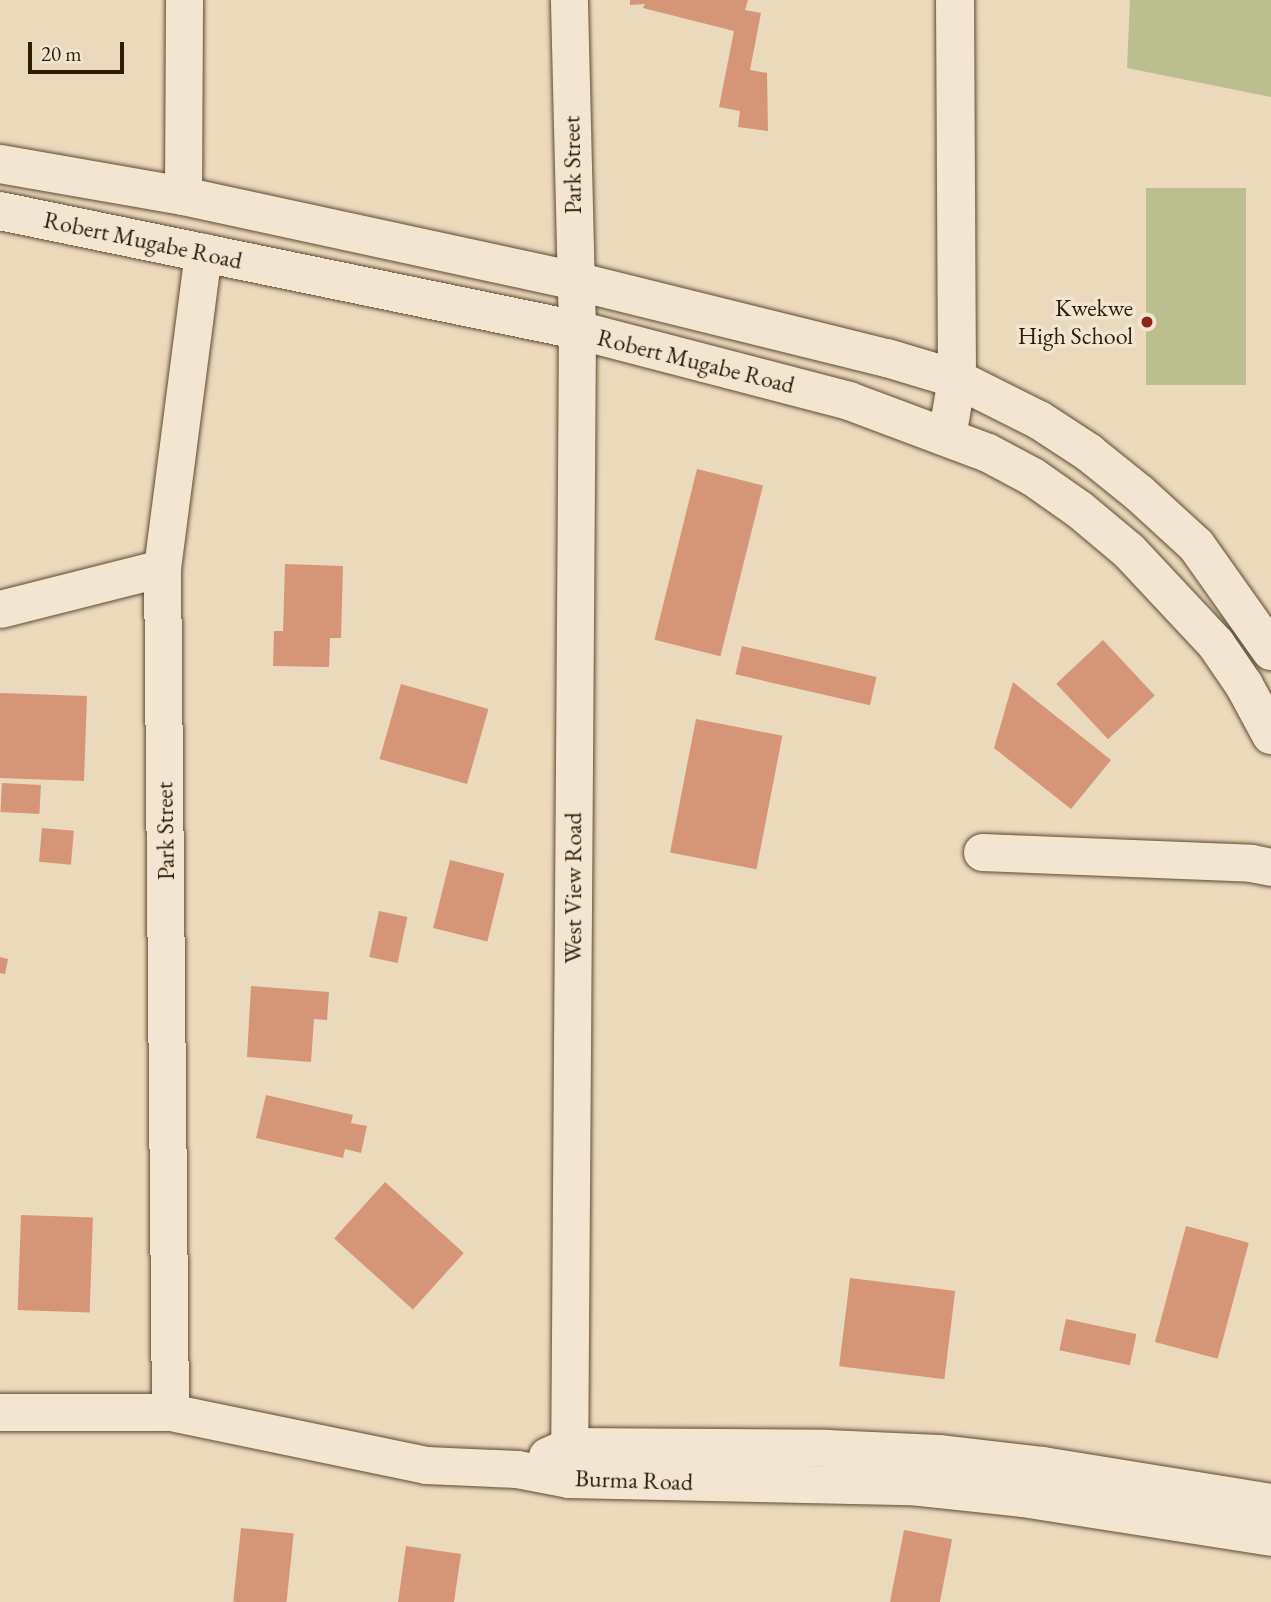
<!DOCTYPE html>
<style>
body{margin:0}
#map{position:relative;width:1271px;height:1602px;overflow:hidden;background:#ebd9bb;font-family:"EB Garamond",serif}
div>[style]{position:absolute}
.green>*{inset:0;background:#bbbe8d;transform-origin:0 0}
.building>*{inset:0;background:#d49677;transform-origin:0 0}
.roads{filter:drop-shadow(0 0 2px #5f4b30) drop-shadow(0 0 2px #5f4b30)}
.minor>*{height:37px;margin:-18.5px;padding:0 18.5px;transform-origin:18.5px;border-radius:18.5px;background:#f2e6d3}
.tertiary>*{height:38px;margin:-19px;padding:0 19px;transform-origin:19px;border-radius:19px;background:#f2e6d3}
.secondary>*{height:38px;margin:-19px;padding:0 19px;transform-origin:19px;border-radius:19px;background:#f2e6d3}
.dots>*{width:19px;height:19px;translate:-50% -50%;box-sizing:border-box;border:4px solid #f2e6d3;border-radius:50%}
span{translate:-50% -50%;white-space:nowrap;text-align:center;line-height:1.15;-webkit-text-stroke:7px #f2e6d3;paint-order:stroke}
.street-label{font-size:24px;color:#301c01}
.poi-label{font-size:24px;color:#301c01}
.right{translate:-100% -50%;text-align:right}
.scale{position:absolute;left:28px;top:42px;width:96px;height:32px;box-sizing:border-box;border:4px solid #301c01;border-top:0;padding-left:9px;font-size:21px;line-height:24px;white-space:nowrap;color:#301c01;-webkit-text-stroke:5px #f2e6d3;paint-order:stroke}
</style>
<div id="map">
<div class="green">
<div style="clip-path:polygon(1130px 0,1271px 0,1271px 97px,1127px 68px)"></div>
<div style="left:1146px;top:188px;width:100px;height:197px"></div>
</div>
<div class="building">
<div style="clip-path:polygon(630px 0,748px 0,745px 10px,761px 13px,750px 70px,767px 73px,768px 131px,738px 127px,740px 111px,719px 107px,734px 31px,643px 8px,645px 4px,630px 5px)"></div>
<div style="left:697px;top:469px;width:68px;height:176px;rotate:14deg"></div>
<div style="clip-path:polygon(285px 564px,343px 566px,341px 638px,330px 638px,329px 667px,273px 666px,274px 631px,283px 631px)"></div>
<div style="left:1103px;top:640px;width:76px;height:64px;rotate:47deg"></div>
<div style="left:742px;top:646px;width:138px;height:29px;rotate:13deg"></div>
<div style="clip-path:polygon(1013px 682px,1111px 760px,1071px 809px,994px 748px)"></div>
<div style="left:401px;top:684px;width:91px;height:78px;rotate:16deg"></div>
<div style="left:0;top:693px;width:87px;height:85px;rotate:2deg"></div>
<div style="left:696px;top:719px;width:88px;height:136px;rotate:11deg"></div>
<div style="left:2px;top:783px;width:39px;height:29px;rotate:3deg"></div>
<div style="left:42px;top:828px;width:32px;height:34px;rotate:5deg"></div>
<div style="left:450px;top:860px;width:56px;height:70px;rotate:14deg"></div>
<div style="left:379px;top:911px;width:29px;height:47px;rotate:12deg"></div>
<div style="clip-path:polygon(0 957px,8px 959px,5px 974px,0 973px)"></div>
<div style="clip-path:polygon(251px 986px,329px 992px,327px 1020px,314px 1019px,311px 1062px,247px 1057px)"></div>
<div style="clip-path:polygon(266px 1095px,353px 1115px,351px 1123px,367px 1126px,361px 1153px,345px 1149px,343px 1158px,256px 1138px)"></div>
<div style="left:385px;top:1182px;width:106px;height:76px;rotate:42deg"></div>
<div style="left:21px;top:1215px;width:72px;height:95px;rotate:2deg"></div>
<div style="left:1186px;top:1226px;width:65px;height:120px;rotate:15deg"></div>
<div style="left:850px;top:1278px;width:106px;height:89px;rotate:7deg"></div>
<div style="left:1066px;top:1319px;width:72px;height:32px;rotate:12deg"></div>
<div style="left:241px;top:1528px;width:53px;height:74px;rotate:6deg"></div>
<div style="left:904px;top:1530px;width:49px;height:73px;rotate:11deg"></div>
<div style="clip-path:polygon(406px 1546px,461px 1554px,454px 1602px,398px 1602px)"></div>
</div>
<div class="roads">
<div class="minor">
<div style="left:183px;top:196px;width:196px;rotate:-89.7deg"></div>
<div style="left:0;top:609px;width:167px;rotate:-14.2deg"></div>
<div style="left:982px;top:852px;width:269px;rotate:2.3deg"></div>
<div style="left:1251px;top:863px;width:20px;rotate:11deg"></div>
<div style="left:0;top:1412px;width:170px"></div>
<div style="left:170px;top:1412px;width:261px;rotate:11.7deg"></div>
<div style="left:426px;top:1465px;width:91px;rotate:2.5deg"></div>
<div style="left:517px;top:1469px;width:53px;rotate:10.9deg"></div>
<div style="left:569px;top:1479px;width:342px;rotate:1.2deg"></div>
<div style="left:911px;top:1486px;width:113px;rotate:6.1deg"></div>
<div style="left:1023px;top:1498px;width:251px;rotate:8.9deg"></div>
<div style="left:170px;top:1412px;width:844px;rotate:-90.54deg"></div>
<div style="left:162px;top:568px;width:319px;rotate:-82.6deg"></div>
<div style="left:547px;top:1456px;width:24px;rotate:-24deg"></div>
<div style="left:569px;top:1446px;width:258px;rotate:0.4deg"></div>
<div style="left:827px;top:1448px;width:111px;rotate:2.6deg"></div>
<div style="left:938px;top:1453px;width:105px;rotate:6.6deg"></div>
<div style="left:1042px;top:1465px;width:232px;rotate:9.2deg"></div>
<div style="left:569px;top:1479px;width:1149px;rotate:-89.6deg"></div>
<div style="left:577px;top:330px;width:330px;rotate:-91.4deg"></div>
</div>
<div class="tertiary">
<div style="left:947px;top:437px;width:59px;rotate:-80.2deg"></div>
<div style="left:957px;top:379px;width:379px;rotate:-90.3deg"></div>
</div>
<div class="secondary">
<div style="left:0;top:164px;width:186px;rotate:9.9deg"></div>
<div style="left:183px;top:196px;width:401px;rotate:12.2deg"></div>
<div style="left:575px;top:281px;width:321px;rotate:13.9deg"></div>
<div style="left:887px;top:358px;width:73px;rotate:16.7deg"></div>
<div style="left:957px;top:379px;width:92px;rotate:26.6deg"></div>
<div style="left:1039px;top:420px;width:59px;rotate:33.1deg"></div>
<div style="left:1088px;top:452px;width:65px;rotate:38.8deg"></div>
<div style="left:1139px;top:493px;width:77px;rotate:42.4deg"></div>
<div style="left:1196px;top:545px;width:130px;rotate:54.7deg"></div>
<div style="left:0;top:211px;width:589px;rotate:11.65deg"></div>
<div style="left:577px;top:330px;width:281px;rotate:14.6deg"></div>
<div style="left:849px;top:401px;width:148px;rotate:20.5deg"></div>
<div style="left:988px;top:453px;width:51px;rotate:28.1deg"></div>
<div style="left:1033px;top:477px;width:57px;rotate:35.1deg"></div>
<div style="left:1080px;top:510px;width:64px;rotate:39.9deg"></div>
<div style="left:1129px;top:551px;width:127px;rotate:46.9deg"></div>
<div style="left:1216px;top:644px;width:50px;rotate:55.7deg"></div>
<div style="left:1244px;top:685px;width:57px;rotate:61.6deg"></div>
</div>
</div>
<div class="dots">
<div style="left:1147px;top:322px;background:#8f2418"></div>
</div>
<div class="street-label">
<span style="left:572px;top:165px;rotate:-91deg">Park Street</span>
<span style="left:143px;top:240px;rotate:12deg">Robert Mugabe Road</span>
<span style="left:696px;top:361px;rotate:14deg">Robert Mugabe Road</span>
<span style="left:165px;top:831px;rotate:-91deg">Park Street</span>
<span style="left:573px;top:888px;rotate:-90deg">West View Road</span>
<span style="left:634px;top:1480px;rotate:2deg">Burma Road</span>
</div>
<div class="poi-label">
<span class="right" style="left:1133px;top:322px">Kwekwe<br>High School</span>
</div>
<div class="scale">20 m</div>
</div>
